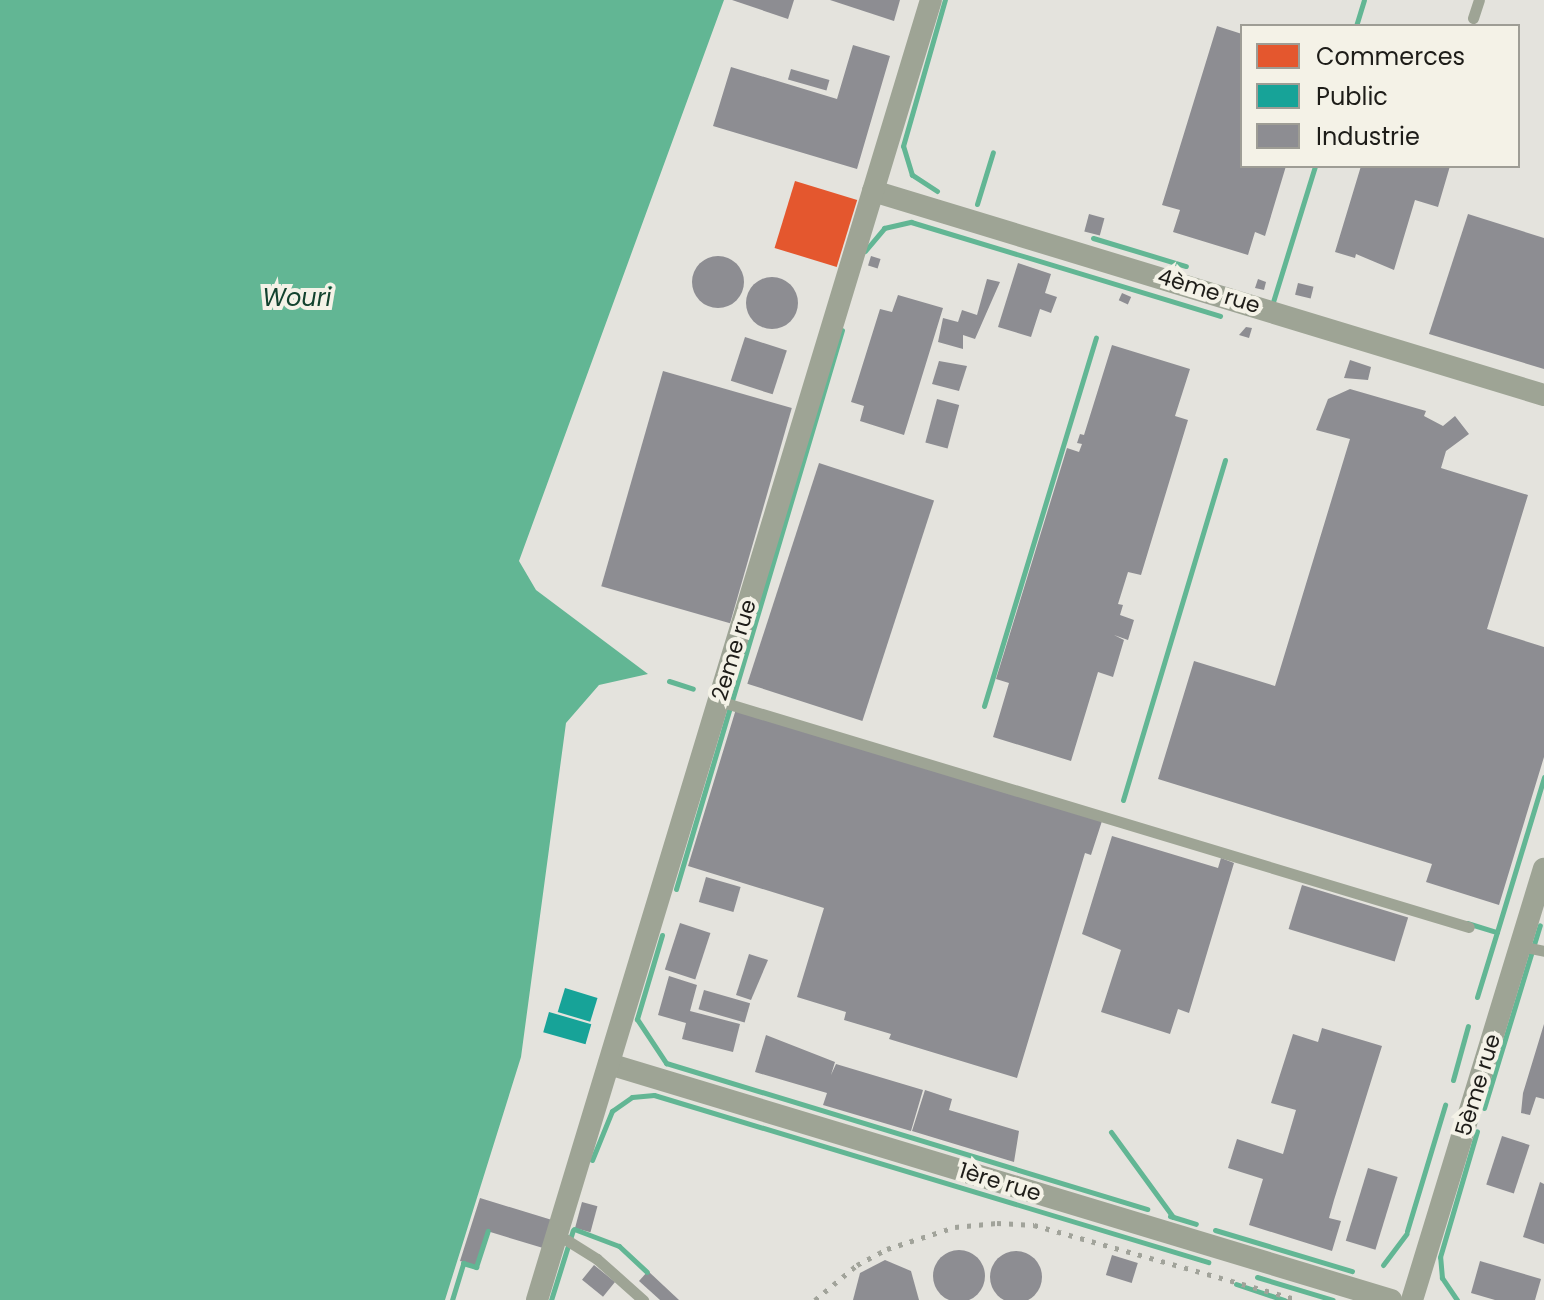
<!DOCTYPE html>
<meta charset="utf-8">
<style>
body{margin:0}
#map{position:relative;width:1544px;height:1300px;overflow:hidden;background:#e4e3dd;font-family:Poppins,sans-serif}
div>[style]{position:absolute}
.water>*{inset:0;background:#62b694}
.shops>*{inset:0;background:#e4572e;transform-origin:0 0}
.public>*{inset:0;background:#17a398;transform-origin:0 0}
.industry>*{inset:0;background:#8d8d92;transform-origin:0 0}
.round{border-radius:50%}
.stream>*{height:5px;margin:-2.5px;padding:0 2.5px;transform-origin:2.5px;border-radius:2.5px;background:#62b694}
.service>*{height:11px;margin:-5.5px;padding:0 5.5px;transform-origin:5.5px;border-radius:5.5px;background:#9ea495}
.minor>*{height:22px;margin:-11px;padding:0 11px;transform-origin:11px;border-radius:11px;background:#9ea495}
.rail>*{height:5px;margin-top:-2.5px;transform-origin:0;background:repeating-linear-gradient(90deg,#a1a39a 0 4px,transparent 0 12px)}
span{translate:-50% -50%;white-space:nowrap;text-align:center;line-height:1.15;-webkit-text-stroke:8px #f4f2e7;paint-order:stroke}
.street-label{font-size:22px;color:#1e1d19}
.water-label{font-size:24px;color:#13432f;font-style:italic}
.legend{position:absolute;left:1240px;top:24px;width:280px;height:144px;box-sizing:border-box;background:#f4f2e7;border:2px solid #9e9d95;margin:0;padding:10px 14px;list-style:none;font-size:24px;color:#1e1d19}
.legend li{display:flex;align-items:center;gap:16px;height:40px}
.legend b{width:40px;border:2px solid #9e9d95}
</style>
<div id="map">
<div class="water">
<div style="clip-path:polygon(0 0,724px 0,519px 561px,536px 590px,648px 674px,599px 685px,566px 723px,521px 1057px,445px 1300px,0 1300px)"></div>
</div>
<div class="shops">
<div style="left:795px;top:181px;width:65px;height:70px;rotate:17deg"></div>
</div>
<div class="public">
<div style="left:565px;top:988px;width:34px;height:25px;rotate:17deg"></div>
<div style="left:549px;top:1012px;width:44px;height:21px;rotate:16deg"></div>
</div>
<div class="industry">
<div style="clip-path:polygon(732px 0,794px 0,788px 19px)"></div>
<div style="clip-path:polygon(830px 0,900px 0,894px 21px)"></div>
<div style="clip-path:polygon(1217px 26px,1242px 34px,1242px 166px,1286px 166px,1265px 236px,1255px 232px,1248px 255px,1173px 232px,1180px 210px,1162px 205px)"></div>
<div style="clip-path:polygon(853px 45px,890px 56px,857px 169px,713px 126px,731px 67px,837px 99px)"></div>
<div style="left:791px;top:69px;width:40px;height:11px;rotate:16deg"></div>
<div style="clip-path:polygon(1361px 166px,1450px 166px,1438px 207px,1415px 200px,1394px 270px,1356px 254px,1355px 258px,1335px 252px)"></div>
<div style="left:1089px;top:214px;width:16px;height:18px;rotate:15deg"></div>
<div style="clip-path:polygon(1468px 214px,1544px 238px,1544px 369px,1429px 334px)"></div>
<div class="round" style="left:692px;top:256px;width:52px;height:52px"></div>
<div style="left:871px;top:256px;width:10px;height:10px;rotate:17deg"></div>
<div style="clip-path:polygon(1018px 263px,1051px 274px,1045px 293px,1057px 297px,1051px 313px,1040px 309px,1031px 337px,998px 327px)"></div>
<div class="round" style="left:746px;top:277px;width:52px;height:52px"></div>
<div style="clip-path:polygon(987px 279px,1000px 282px,975px 339px,963px 335px,963px 349px,938px 342px,943px 318px,958px 322px,962px 310px,977px 315px)"></div>
<div style="clip-path:polygon(1258px 279px,1266px 282px,1264px 290px,1255px 288px)"></div>
<div style="left:1298px;top:283px;width:16px;height:12px;rotate:14deg"></div>
<div style="left:1122px;top:293px;width:10px;height:8px;rotate:24deg"></div>
<div style="clip-path:polygon(898px 295px,943px 308px,904px 435px,860px 421px,864px 406px,851px 402px,880px 309px,892px 312px)"></div>
<div style="clip-path:polygon(1246px 327px,1252px 328px,1249px 338px,1239px 335px)"></div>
<div style="left:745px;top:337px;width:44px;height:46px;rotate:18deg"></div>
<div style="clip-path:polygon(1112px 345px,1190px 369px,1175px 416px,1188px 420px,1141px 575px,1128px 572px,1118px 604px,1123px 605px,1120px 615px,1134px 620px,1128px 640px,1114px 635px,1124px 640px,1113px 677px,1098px 672px,1071px 761px,993px 737px,1009px 683px,996px 679px,1067px 448px,1079px 452px,1082px 444px,1077px 443px,1080px 434px,1084px 435px)"></div>
<div style="clip-path:polygon(1350px 360px,1371px 367px,1368px 380px,1344px 378px)"></div>
<div style="clip-path:polygon(939px 361px,967px 366px,959px 391px,932px 384px)"></div>
<div style="left:663px;top:371px;width:134px;height:224px;rotate:16deg"></div>
<div style="clip-path:polygon(1350px 389px,1426px 411px,1424px 416px,1443px 426px,1455px 416px,1469px 434px,1446px 451px,1441px 468px,1528px 495px,1487px 629px,1544px 647px,1544px 757px,1499px 905px,1426px 882px,1432px 864px,1158px 779px,1194px 661px,1275px 686px,1350px 439px,1316px 430px,1328px 399px)"></div>
<div style="left:937px;top:399px;width:23px;height:45px;rotate:15deg"></div>
<div style="left:819px;top:463px;width:121px;height:232px;rotate:18deg"></div>
<div style="clip-path:polygon(736px 709px,1102px 821px,1091px 855px,1085px 853px,1017px 1078px,889px 1039px,891px 1034px,844px 1020px,846px 1012px,797px 997px,824px 908px,688px 866px)"></div>
<div style="clip-path:polygon(1112px 836px,1218px 868px,1221px 858px,1234px 863px,1189px 1013px,1178px 1009px,1170px 1034px,1101px 1012px,1121px 950px,1082px 934px)"></div>
<div style="left:706px;top:877px;width:36px;height:26px;rotate:16deg"></div>
<div style="left:1302px;top:885px;width:111px;height:46px;rotate:17deg"></div>
<div style="left:680px;top:923px;width:32px;height:49px;rotate:18deg"></div>
<div style="clip-path:polygon(749px 954px,768px 960px,751px 1000px,736px 995px)"></div>
<div style="clip-path:polygon(669px 976px,697px 985px,690px 1011px,740px 1024px,733px 1052px,682px 1039px,686px 1023px,658px 1015px)"></div>
<div style="left:704px;top:990px;width:48px;height:20px;rotate:16deg"></div>
<div style="clip-path:polygon(1544px 1024px,1544px 1099px,1536px 1097px,1530px 1115px,1521px 1113px,1523px 1093px)"></div>
<div style="clip-path:polygon(1322px 1028px,1382px 1046px,1334px 1200px,1329px 1218px,1341px 1221px,1332px 1251px,1249px 1225px,1263px 1179px,1228px 1168px,1237px 1139px,1283px 1154px,1296px 1110px,1271px 1103px,1293px 1034px,1318px 1042px)"></div>
<div style="clip-path:polygon(766px 1035px,835px 1062px,831px 1075px,836px 1064px,923px 1090px,911px 1131px,823px 1105px,827px 1093px,755px 1072px)"></div>
<div style="clip-path:polygon(925px 1090px,952px 1099px,949px 1110px,1019px 1131px,1014px 1162px,912px 1131px)"></div>
<div style="left:1502px;top:1136px;width:29px;height:51px;rotate:18deg"></div>
<div style="left:1368px;top:1168px;width:31px;height:76px;rotate:17deg"></div>
<div style="clip-path:polygon(1540px 1182px,1544px 1184px,1544px 1244px,1523px 1237px)"></div>
<div style="clip-path:polygon(480px 1198px,552px 1220px,543px 1248px,487px 1231px,476px 1266px,460px 1261px)"></div>
<div style="left:582px;top:1202px;width:16px;height:27px;rotate:15deg"></div>
<div class="round" style="left:933px;top:1250px;width:52px;height:52px"></div>
<div class="round" style="left:990px;top:1251px;width:52px;height:52px"></div>
<div style="left:1112px;top:1255px;width:27px;height:21px;rotate:17deg"></div>
<div style="clip-path:polygon(885px 1260px,911px 1271px,919px 1300px,853px 1300px,860px 1273px)"></div>
<div style="clip-path:polygon(1480px 1261px,1541px 1279px,1535px 1300px,1495px 1300px,1471px 1293px)"></div>
<div style="left:594px;top:1265px;width:27px;height:19px;rotate:39deg"></div>
<div style="clip-path:polygon(648px 1271px,679px 1300px,660px 1300px,639px 1281px)"></div>
</div>
<div class="stream">
<div style="left:1356px;top:26px;width:27px;rotate:-73deg"></div>
<div style="left:937px;top:191px;width:30px;rotate:-147deg"></div>
<div style="left:912px;top:175px;width:30px;rotate:-107deg"></div>
<div style="left:903px;top:146px;width:152px;rotate:-74deg"></div>
<div style="left:977px;top:204px;width:54px;rotate:-72.9deg"></div>
<div style="left:1093px;top:238px;width:97px;rotate:16.8deg"></div>
<div style="left:865px;top:251px;width:30px;rotate:-50deg"></div>
<div style="left:884px;top:228px;width:28px;rotate:-13deg"></div>
<div style="left:911px;top:222px;width:323px;rotate:16.9deg"></div>
<div style="left:1272px;top:305px;width:145px;rotate:-72.8deg"></div>
<div style="left:669px;top:681px;width:25px;rotate:18deg"></div>
<div style="left:984px;top:706px;width:385px;rotate:-73.1deg"></div>
<div style="left:1123px;top:800px;width:355px;rotate:-73.3deg"></div>
<div style="left:676px;top:889px;width:583px;rotate:-73.46deg"></div>
<div style="left:1467px;top:923px;width:31px;rotate:17deg"></div>
<div style="left:1497px;top:932px;width:68px;rotate:107.1deg"></div>
<div style="left:1497px;top:932px;width:162px;rotate:-73.1deg"></div>
<div style="left:662px;top:935px;width:88px;rotate:106.6deg"></div>
<div style="left:637px;top:1019px;width:53px;rotate:56.6deg"></div>
<div style="left:666px;top:1063px;width:503px;rotate:16.88deg"></div>
<div style="left:1453px;top:1080px;width:56px;rotate:-74.5deg"></div>
<div style="left:1484px;top:1108px;width:191px;rotate:-73deg"></div>
<div style="left:1111px;top:1132px;width:105px;rotate:53.9deg"></div>
<div style="left:592px;top:1160px;width:53px;rotate:-67.8deg"></div>
<div style="left:612px;top:1111px;width:24px;rotate:-35deg"></div>
<div style="left:632px;top:1097px;width:22px;rotate:-5deg"></div>
<div style="left:654px;top:1095px;width:579px;rotate:16.78deg"></div>
<div style="left:1170px;top:1216px;width:27px;rotate:17deg"></div>
<div style="left:574px;top:1229px;width:48px;rotate:20.7deg"></div>
<div style="left:619px;top:1246px;width:38px;rotate:43deg"></div>
<div style="left:1215px;top:1230px;width:143px;rotate:16.7deg"></div>
<div style="left:1407px;top:1231px;width:132px;rotate:-73.2deg"></div>
<div style="left:1383px;top:1265px;width:39px;rotate:-53deg"></div>
<div style="left:1257px;top:1277px;width:79px;rotate:16.8deg"></div>
<div style="left:1236px;top:1284px;width:51px;rotate:18.4deg"></div>
<div style="left:452px;top:1300px;width:39px;rotate:-73deg"></div>
<div style="left:463px;top:1263px;width:14px;rotate:17deg"></div>
<div style="left:476px;top:1267px;width:38px;rotate:-72deg"></div>
<div style="left:551px;top:1300px;width:73px;rotate:-72.6deg"></div>
<div style="left:1457px;top:1300px;width:27px;rotate:-124deg"></div>
<div style="left:1442px;top:1278px;width:21px;rotate:-95deg"></div>
<div style="left:1440px;top:1257px;width:131px;rotate:-73.6deg"></div>
</div>
<div class="service">
<div style="left:1473px;top:18px;width:19px;rotate:-72deg"></div>
<div style="left:719px;top:701px;width:783px;rotate:16.77deg"></div>
<div style="left:1521px;top:946px;width:24px;rotate:12deg"></div>
<div style="left:557px;top:1234px;width:47px;rotate:32deg"></div>
<div style="left:597px;top:1259px;width:62px;rotate:41.7deg"></div>
</div>
<div class="minor">
<div style="left:873px;top:191px;width:701px;rotate:16.91deg"></div>
<div style="left:609px;top:1064px;width:817px;rotate:16.79deg"></div>
<div style="left:537px;top:1300px;width:1358px;rotate:-73.14deg"></div>
<div style="left:1412px;top:1300px;width:451px;rotate:-73deg"></div>
</div>
<div class="rail">
<div style="left:815px;top:1300px;width:55px;rotate:-39.8deg"></div>
<div style="left:857px;top:1265px;width:34px;rotate:-28deg"></div>
<div style="left:887px;top:1249px;width:71px;rotate:-17.9deg"></div>
<div style="left:955px;top:1227px;width:42px;rotate:-5.4deg"></div>
<div style="left:997px;top:1223px;width:37px;rotate:3deg"></div>
<div style="left:1034px;top:1225px;width:275px;rotate:15.8deg"></div>
</div>
<div class="street-label">
<span style="left:1209px;top:291px;rotate:17deg">4ème rue</span>
<span style="left:734px;top:650px;rotate:-73deg">2eme rue</span>
<span style="left:1478px;top:1085px;rotate:-73deg">5ème rue</span>
<span style="left:1000px;top:1182px;rotate:17deg">1ère rue</span>
</div>
<div class="water-label">
<span style="left:297px;top:298px">Wouri</span>
</div>
<ul class="legend">
<li><b style="height:22px;background:#e4572e"></b>Commerces</li>
<li><b style="height:22px;background:#17a398"></b>Public</li>
<li><b style="height:22px;background:#8d8d92"></b>Industrie</li>
</ul>
</div>
